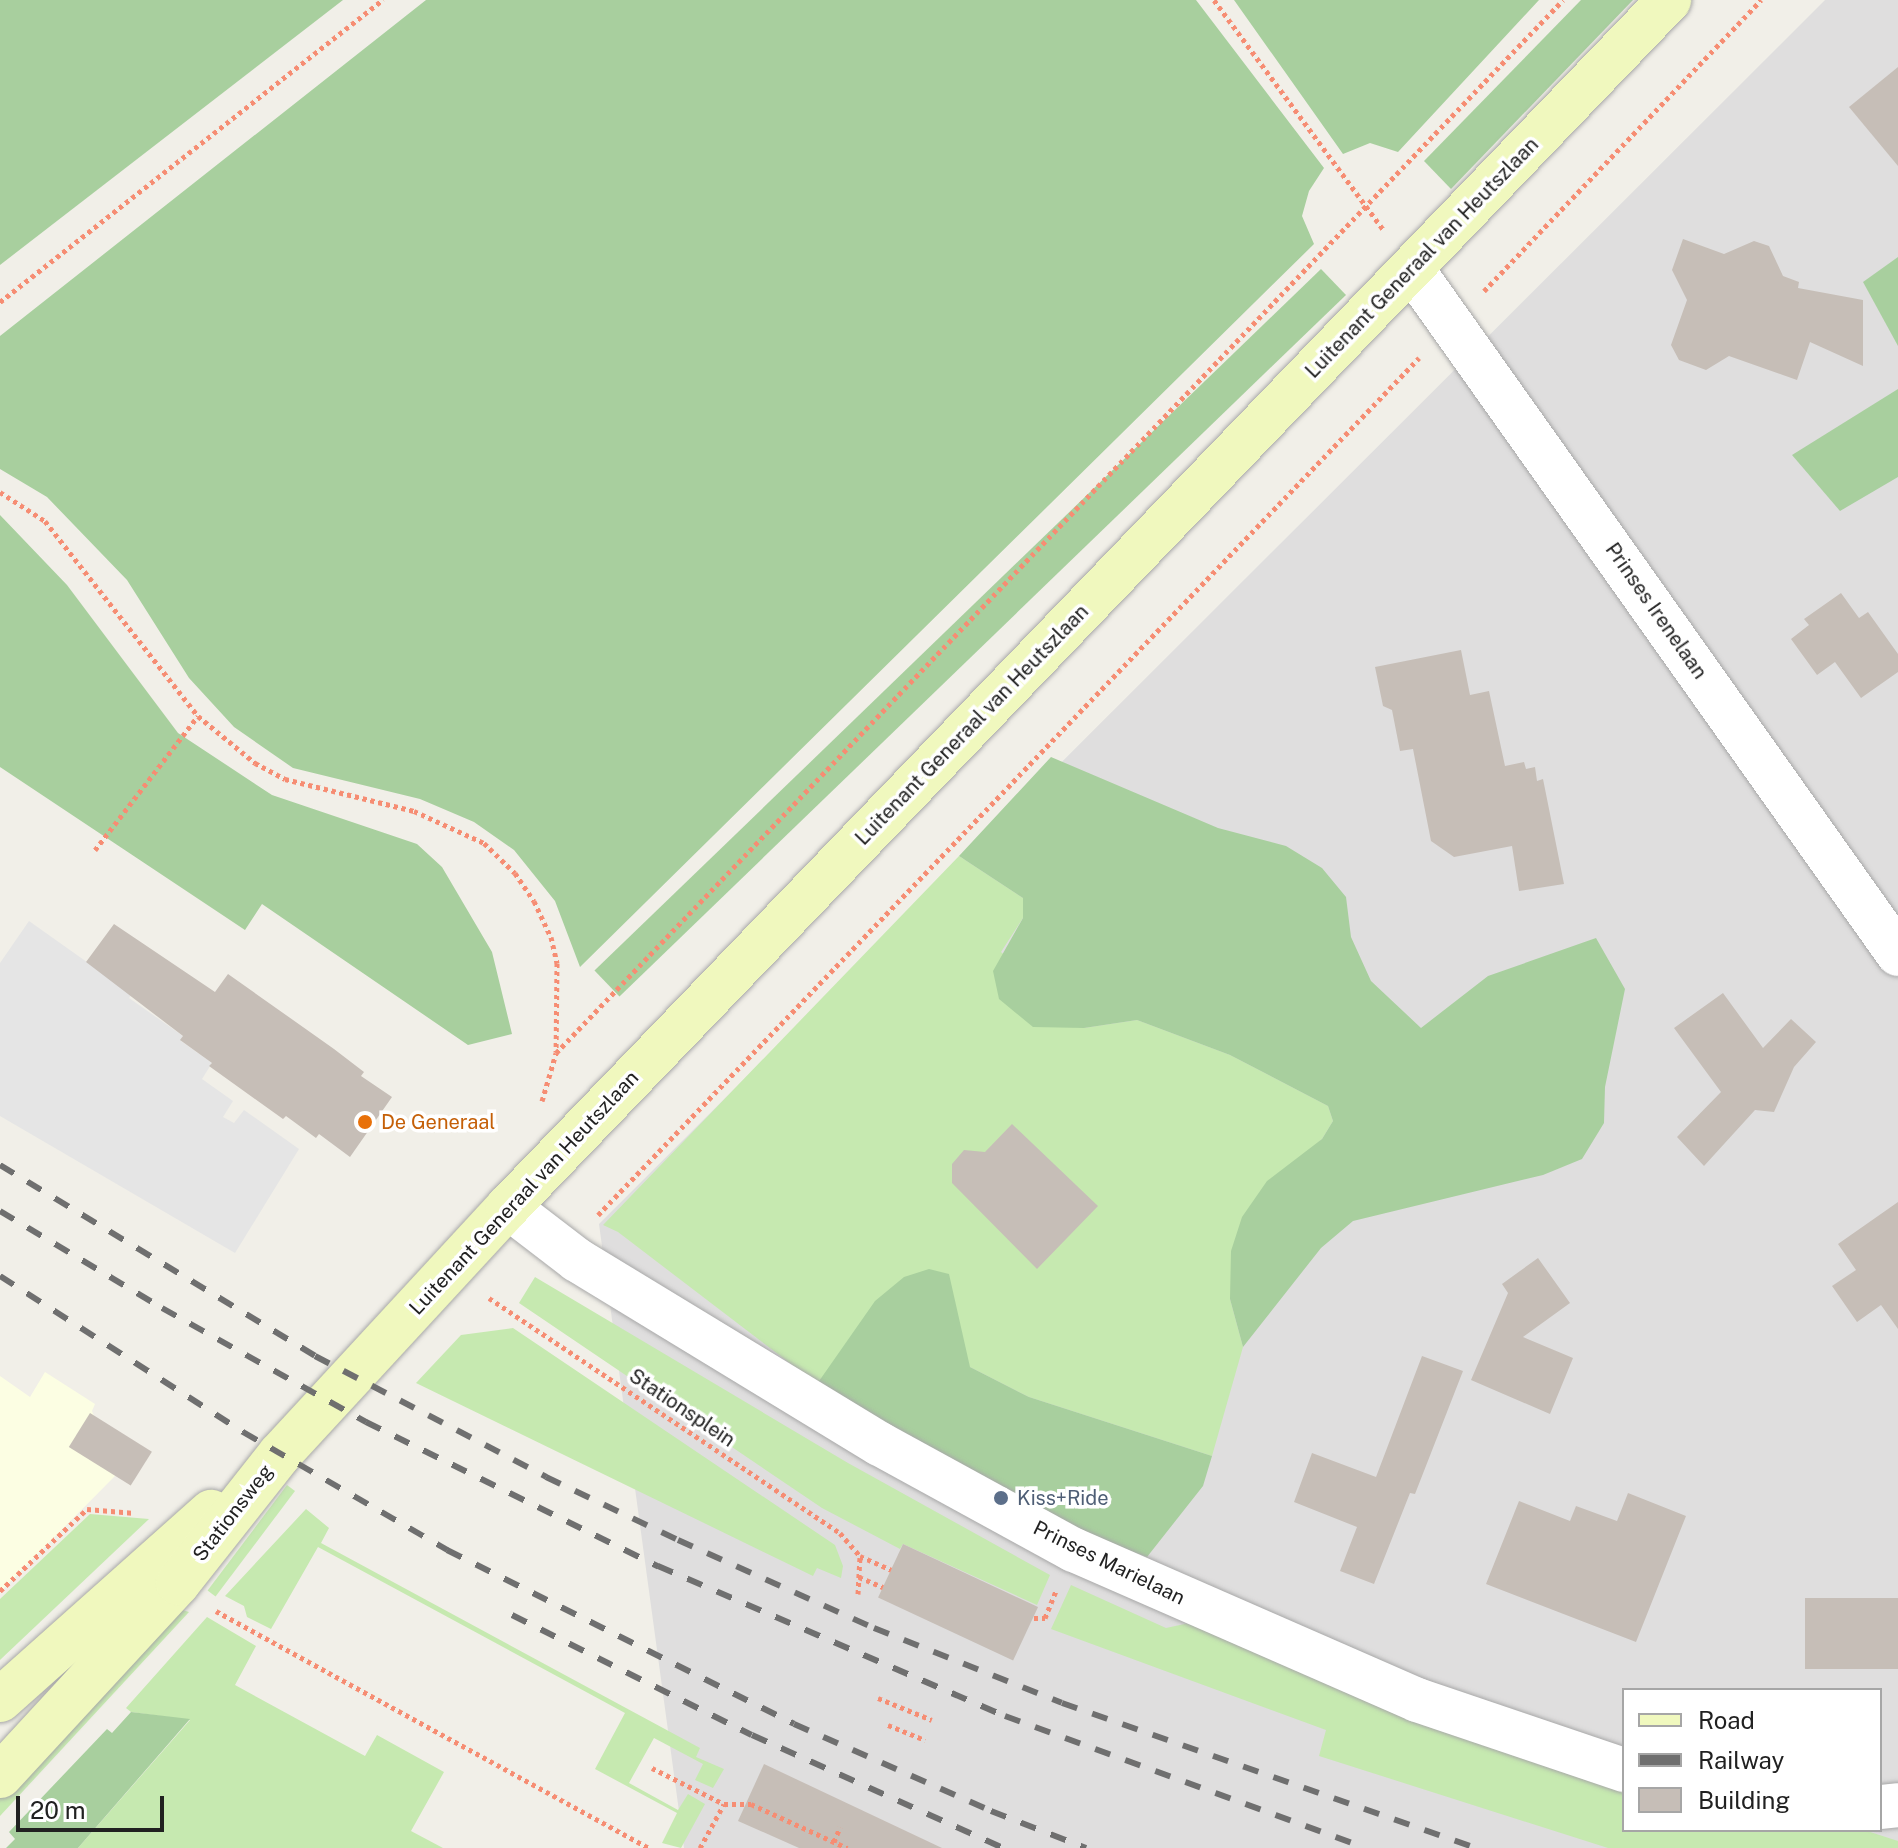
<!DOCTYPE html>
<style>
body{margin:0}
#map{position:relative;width:1898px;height:1848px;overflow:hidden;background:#f1efe8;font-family:"Public Sans",sans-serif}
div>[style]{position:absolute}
.residential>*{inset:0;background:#dfdede}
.education>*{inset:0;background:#fcfee3}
.grass>*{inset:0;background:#c6e9b0;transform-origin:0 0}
.forest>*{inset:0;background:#a8cf9e;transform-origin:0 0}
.parking>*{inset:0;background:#e5e5e5}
.building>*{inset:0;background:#c6beb7;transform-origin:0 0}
.path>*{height:5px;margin-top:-2.5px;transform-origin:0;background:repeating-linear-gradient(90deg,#f68d73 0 4px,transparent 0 8px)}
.roads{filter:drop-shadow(0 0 2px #a8a8a8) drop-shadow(0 0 2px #a8a8a8)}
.street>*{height:44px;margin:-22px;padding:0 22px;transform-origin:22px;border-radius:22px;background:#fff}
.secondary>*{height:44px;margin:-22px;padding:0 22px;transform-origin:22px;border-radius:22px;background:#f0f8be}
.rail>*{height:6px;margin-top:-3px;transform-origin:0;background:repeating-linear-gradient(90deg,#6f6f6f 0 16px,transparent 0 32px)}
.dots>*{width:22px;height:22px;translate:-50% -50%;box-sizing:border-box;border:4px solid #fff;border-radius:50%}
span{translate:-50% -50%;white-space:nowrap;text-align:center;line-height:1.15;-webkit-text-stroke:7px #fff;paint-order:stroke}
.street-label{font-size:20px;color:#212121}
.food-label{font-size:20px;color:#c56008}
.left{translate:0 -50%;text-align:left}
.service-label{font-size:20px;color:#4e5e75}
.legend{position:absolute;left:1622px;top:1688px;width:260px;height:144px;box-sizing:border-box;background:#fff;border:2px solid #a6a6a6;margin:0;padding:10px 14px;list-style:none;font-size:24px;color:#212121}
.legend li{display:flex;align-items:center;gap:16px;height:40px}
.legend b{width:40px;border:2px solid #a6a6a6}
.scale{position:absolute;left:16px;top:1796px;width:148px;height:36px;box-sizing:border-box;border:4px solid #212121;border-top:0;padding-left:10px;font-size:24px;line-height:28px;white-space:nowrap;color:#212121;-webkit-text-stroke:6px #fff;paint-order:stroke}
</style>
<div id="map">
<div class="residential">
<div style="clip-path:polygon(evenodd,1825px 0,1898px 0,1898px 1848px,684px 1848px,599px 1224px,1825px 0,1624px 1690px,1880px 1690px,1880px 1830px,1624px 1830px,1624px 1690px)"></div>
</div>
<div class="education">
<div style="clip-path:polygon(45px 1372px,95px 1404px,92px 1411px,116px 1475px,0 1592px,0 1376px,30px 1397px)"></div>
</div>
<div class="grass">
<div style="clip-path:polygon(959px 856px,1023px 898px,1023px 918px,1001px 952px,1084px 1028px,1137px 1020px,1230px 1055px,1328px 1106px,1333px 1121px,1322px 1139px,1301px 1158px,1230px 1299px,1243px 1347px,1212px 1456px,1029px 1397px,970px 1367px,817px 1384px,618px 1232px,603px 1225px)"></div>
<div style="clip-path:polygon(535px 1277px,848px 1463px,1050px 1575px,1037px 1605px,903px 1544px,900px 1549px,822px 1508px,519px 1303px)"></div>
<div style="clip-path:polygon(513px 1328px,835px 1545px,843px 1566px,841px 1578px,817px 1568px,813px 1576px,416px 1383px,461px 1335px)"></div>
<div style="left:287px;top:1485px;width:10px;height:132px;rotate:37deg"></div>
<div style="clip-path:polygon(306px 1509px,329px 1528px,321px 1543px,700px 1748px,696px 1757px,724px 1769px,713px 1788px,695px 1780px,703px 1764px,654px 1738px,629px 1783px,678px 1810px,688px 1794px,705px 1804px,681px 1848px,662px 1843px,677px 1813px,595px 1769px,625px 1713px,318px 1547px,271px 1629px,247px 1617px,244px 1606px,225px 1596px)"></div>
<div style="clip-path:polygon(90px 1514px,149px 1519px,0 1660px,0 1599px)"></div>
<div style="clip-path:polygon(1071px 1585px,1166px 1628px,1189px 1623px,1624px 1784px,1624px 1830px,1864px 1830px,1898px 1841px,1898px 1848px,1608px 1848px,1319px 1756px,1326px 1730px,1051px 1629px)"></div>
<div style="clip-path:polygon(176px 1608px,189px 1612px,0 1816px,0 1793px)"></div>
<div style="clip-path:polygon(207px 1617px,256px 1646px,235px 1685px,365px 1756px,377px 1735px,444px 1772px,411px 1831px,443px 1848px,78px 1848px,190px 1720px,131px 1712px,126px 1708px)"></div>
</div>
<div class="forest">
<div style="clip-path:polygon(0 0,343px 0,0 265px)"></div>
<div style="clip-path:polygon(426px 0,1196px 0,1324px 168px,1309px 191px,1302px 216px,1314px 244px,580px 967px,555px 901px,514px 850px,474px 822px,420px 799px,293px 768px,234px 727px,189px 678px,127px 580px,47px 497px,0 469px,0 336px)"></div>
<div style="clip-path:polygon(1234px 0,1539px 0,1398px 152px,1370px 143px,1343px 154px)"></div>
<div style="clip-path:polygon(1581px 0,1633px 0,1451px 189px,1424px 161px)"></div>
<div style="clip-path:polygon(1898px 257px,1898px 346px,1863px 282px)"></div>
<div style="left:1321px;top:269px;width:36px;height:1010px;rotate:46deg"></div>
<div style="clip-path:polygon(1898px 389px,1898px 477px,1840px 511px,1792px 455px)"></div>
<div style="clip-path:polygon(0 515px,67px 585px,178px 733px,272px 795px,417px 844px,442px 867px,492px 952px,512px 1034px,468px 1045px,262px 904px,245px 930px,0 767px)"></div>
<div style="clip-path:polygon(1051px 757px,1218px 828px,1286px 846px,1322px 868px,1346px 897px,1351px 937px,1371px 981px,1421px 1028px,1488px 976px,1596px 938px,1625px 989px,1605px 1087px,1604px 1123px,1582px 1159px,1543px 1175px,1353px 1221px,1321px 1248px,1243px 1347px,1230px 1299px,1231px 1251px,1242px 1217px,1267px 1181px,1322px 1139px,1333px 1121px,1328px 1106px,1230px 1055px,1137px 1020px,1084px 1028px,1033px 1027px,999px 999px,993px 971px,1023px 918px,1023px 898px,959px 856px)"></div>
<div style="clip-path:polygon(929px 1269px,949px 1274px,970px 1367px,1029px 1397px,1212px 1456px,1203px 1486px,1147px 1557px,1106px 1542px,1000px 1490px,817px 1384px,875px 1301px,904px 1277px)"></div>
<div style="clip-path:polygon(131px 1712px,190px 1719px,78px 1848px,6px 1848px,15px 1839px,9px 1832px,107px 1729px,112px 1733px)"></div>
</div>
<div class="parking">
<div style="clip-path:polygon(29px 921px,132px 994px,129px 998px,183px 1036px,181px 1041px,212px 1063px,202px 1079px,233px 1101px,223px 1117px,234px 1123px,244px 1110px,299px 1149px,235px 1253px,0 1116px,0 963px)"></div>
</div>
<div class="building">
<div style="clip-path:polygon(1898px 67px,1898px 166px,1849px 107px)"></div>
<div style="clip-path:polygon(1683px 239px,1724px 254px,1754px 241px,1769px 246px,1783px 276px,1799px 282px,1798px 288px,1863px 300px,1863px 366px,1810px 342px,1797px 380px,1729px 356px,1706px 370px,1679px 360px,1671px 345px,1687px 300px,1672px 270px)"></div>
<div style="clip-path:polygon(1841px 593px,1859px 618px,1868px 612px,1898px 654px,1898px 672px,1861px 698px,1835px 662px,1817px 675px,1791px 639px,1809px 625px,1804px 619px)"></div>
<div style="clip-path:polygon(1461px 650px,1470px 695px,1489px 691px,1505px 766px,1524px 762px,1526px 769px,1535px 767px,1537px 781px,1543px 779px,1564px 884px,1519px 891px,1512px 846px,1454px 857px,1431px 841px,1413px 749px,1400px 751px,1392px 710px,1383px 706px,1375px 667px)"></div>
<div style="clip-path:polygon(114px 924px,215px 992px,228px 974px,334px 1049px,364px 1072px,361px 1076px,392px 1097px,350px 1157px,319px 1134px,316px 1138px,286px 1116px,283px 1119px,209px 1066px,212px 1063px,180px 1040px,183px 1036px,86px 962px)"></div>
<div style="clip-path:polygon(1723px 993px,1763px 1048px,1791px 1019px,1816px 1042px,1794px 1067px,1774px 1112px,1755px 1110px,1704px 1166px,1677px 1137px,1721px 1092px,1674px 1028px)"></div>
<div style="clip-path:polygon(1012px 1124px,1098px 1206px,1037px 1269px,952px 1183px,952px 1164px,964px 1150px,985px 1152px)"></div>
<div style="clip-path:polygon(1898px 1202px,1898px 1329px,1881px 1305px,1857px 1322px,1832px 1286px,1856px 1270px,1838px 1244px)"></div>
<div style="clip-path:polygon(1538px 1258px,1570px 1303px,1523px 1337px,1573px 1358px,1550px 1414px,1471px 1380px,1508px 1293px,1502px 1284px)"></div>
<div style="clip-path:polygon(1422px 1356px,1463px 1371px,1415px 1494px,1410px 1493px,1374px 1584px,1340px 1571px,1357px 1527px,1294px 1502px,1312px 1453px,1376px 1477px)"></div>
<div style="left:90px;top:1413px;width:73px;height:40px;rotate:32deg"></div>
<div style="clip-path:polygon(1628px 1493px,1686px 1516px,1636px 1642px,1486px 1584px,1519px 1501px,1570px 1521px,1576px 1506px,1617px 1521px)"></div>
<div style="left:903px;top:1544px;width:149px;height:59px;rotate:25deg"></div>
<div style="left:1898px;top:1598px;width:71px;height:93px;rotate:90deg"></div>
<div style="clip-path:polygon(764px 1764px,942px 1848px,799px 1848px,738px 1821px)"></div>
</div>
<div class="path">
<div style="left:1214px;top:0;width:287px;rotate:53.6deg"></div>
<div style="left:1484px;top:291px;width:402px;rotate:-46.4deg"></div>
<div style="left:0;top:302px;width:488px;rotate:-38.3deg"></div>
<div style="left:0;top:492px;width:54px;rotate:32.8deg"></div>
<div style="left:45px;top:521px;width:248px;rotate:51.9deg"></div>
<div style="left:198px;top:716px;width:74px;rotate:39.5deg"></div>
<div style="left:255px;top:763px;width:34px;rotate:28deg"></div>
<div style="left:285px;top:779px;width:133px;rotate:13.9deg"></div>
<div style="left:414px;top:811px;width:77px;rotate:24.6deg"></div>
<div style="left:484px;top:843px;width:43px;rotate:44.1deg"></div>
<div style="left:515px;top:873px;width:34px;rotate:56deg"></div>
<div style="left:534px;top:901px;width:40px;rotate:65deg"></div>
<div style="left:551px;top:937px;width:27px;rotate:77deg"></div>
<div style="left:557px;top:963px;width:89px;rotate:90.6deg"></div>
<div style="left:95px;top:850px;width:169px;rotate:-52.5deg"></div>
<div style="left:542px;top:1101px;width:50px;rotate:-73.7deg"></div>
<div style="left:556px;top:1053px;width:1457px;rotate:-46.28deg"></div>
<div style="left:598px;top:1215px;width:1187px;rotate:-46.23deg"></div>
<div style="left:489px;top:1298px;width:422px;rotate:33.8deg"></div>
<div style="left:840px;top:1533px;width:30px;rotate:49deg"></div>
<div style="left:860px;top:1556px;width:34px;rotate:24deg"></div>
<div style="left:859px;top:1577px;width:26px;rotate:23deg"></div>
<div style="left:0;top:1591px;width:120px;rotate:-43.3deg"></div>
<div style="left:87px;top:1509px;width:48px;rotate:4.8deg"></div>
<div style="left:858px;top:1594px;width:38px;rotate:-87deg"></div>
<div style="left:216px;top:1611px;width:494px;rotate:28.7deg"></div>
<div style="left:1034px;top:1618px;width:11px"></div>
<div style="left:1045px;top:1618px;width:29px;rotate:-68deg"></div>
<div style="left:878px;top:1698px;width:58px;rotate:22.2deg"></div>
<div style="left:888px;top:1725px;width:40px;rotate:22deg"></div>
<div style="left:652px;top:1768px;width:80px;rotate:26.6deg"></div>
<div style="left:724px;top:1804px;width:27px"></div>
<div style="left:751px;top:1804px;width:106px;rotate:24.6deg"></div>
<div style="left:834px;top:1842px;width:16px;rotate:-68deg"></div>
<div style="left:700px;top:1848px;width:50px;rotate:-61.4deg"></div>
</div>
<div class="roads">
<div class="street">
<div style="left:1412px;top:269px;width:840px;rotate:54.64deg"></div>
<div style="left:508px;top:1207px;width:87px;rotate:37.5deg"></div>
<div style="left:577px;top:1260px;width:354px;rotate:31.3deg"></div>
<div style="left:880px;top:1444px;width:221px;rotate:28.7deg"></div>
<div style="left:1074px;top:1550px;width:374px;rotate:23.6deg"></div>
<div style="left:1417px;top:1700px;width:219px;rotate:18.7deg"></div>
<div style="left:1880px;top:1807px;width:18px;rotate:-6deg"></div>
</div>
<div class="secondary">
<div style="left:0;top:1700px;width:283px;rotate:-41.7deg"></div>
<div style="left:0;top:1776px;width:263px;rotate:-47.3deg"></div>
<div style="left:178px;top:1583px;width:164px;rotate:-51.7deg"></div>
<div style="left:280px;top:1454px;width:336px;rotate:-47.3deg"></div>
<div style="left:508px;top:1207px;width:1675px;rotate:-46.11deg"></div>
</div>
</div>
<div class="rail">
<div style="left:0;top:1165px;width:368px;rotate:31.2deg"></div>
<div style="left:315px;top:1356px;width:261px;rotate:27.6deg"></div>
<div style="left:546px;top:1477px;width:146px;rotate:25.5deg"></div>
<div style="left:678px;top:1540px;width:215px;rotate:24.2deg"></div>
<div style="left:874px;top:1628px;width:202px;rotate:21.7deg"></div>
<div style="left:1062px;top:1703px;width:438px;rotate:19.3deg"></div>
<div style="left:0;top:1211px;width:189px;rotate:30.9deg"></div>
<div style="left:162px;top:1308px;width:234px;rotate:29.2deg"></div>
<div style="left:366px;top:1422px;width:326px;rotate:26.3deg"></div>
<div style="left:658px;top:1566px;width:378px;rotate:23.4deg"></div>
<div style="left:1005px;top:1716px;width:383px;rotate:20.1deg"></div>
<div style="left:0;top:1276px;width:289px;rotate:32.7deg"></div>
<div style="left:243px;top:1432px;width:236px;rotate:30deg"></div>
<div style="left:447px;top:1550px;width:388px;rotate:26.6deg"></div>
<div style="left:794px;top:1724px;width:215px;rotate:23.8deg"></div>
<div style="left:991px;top:1811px;width:102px;rotate:21.3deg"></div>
<div style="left:512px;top:1615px;width:268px;rotate:26.6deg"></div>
<div style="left:752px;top:1735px;width:276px;rotate:24.2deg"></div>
</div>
<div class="dots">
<div style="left:365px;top:1122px;background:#e8710a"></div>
<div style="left:1001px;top:1498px;background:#5c6f8a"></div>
</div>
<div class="street-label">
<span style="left:1422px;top:258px;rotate:-46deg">Luitenant Generaal van Heutszlaan</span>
<span style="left:1656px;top:611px;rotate:55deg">Prinses Irenelaan</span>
<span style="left:972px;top:725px;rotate:-46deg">Luitenant Generaal van Heutszlaan</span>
<span style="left:524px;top:1193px;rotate:-47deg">Luitenant Generaal van Heutszlaan</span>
<span style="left:682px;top:1408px;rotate:34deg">Stationsplein</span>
<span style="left:233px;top:1513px;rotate:-52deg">Stationsweg</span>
<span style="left:1109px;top:1563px;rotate:26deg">Prinses Marielaan</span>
</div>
<div class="food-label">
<span class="left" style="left:381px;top:1122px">De Generaal</span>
</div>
<div class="service-label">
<span class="left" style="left:1017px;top:1498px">Kiss+Ride</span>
</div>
<ul class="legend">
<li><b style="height:10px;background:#f0f8be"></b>Road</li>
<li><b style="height:10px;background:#6f6f6f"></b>Railway</li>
<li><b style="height:22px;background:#c6beb7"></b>Building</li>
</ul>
<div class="scale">20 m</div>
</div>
